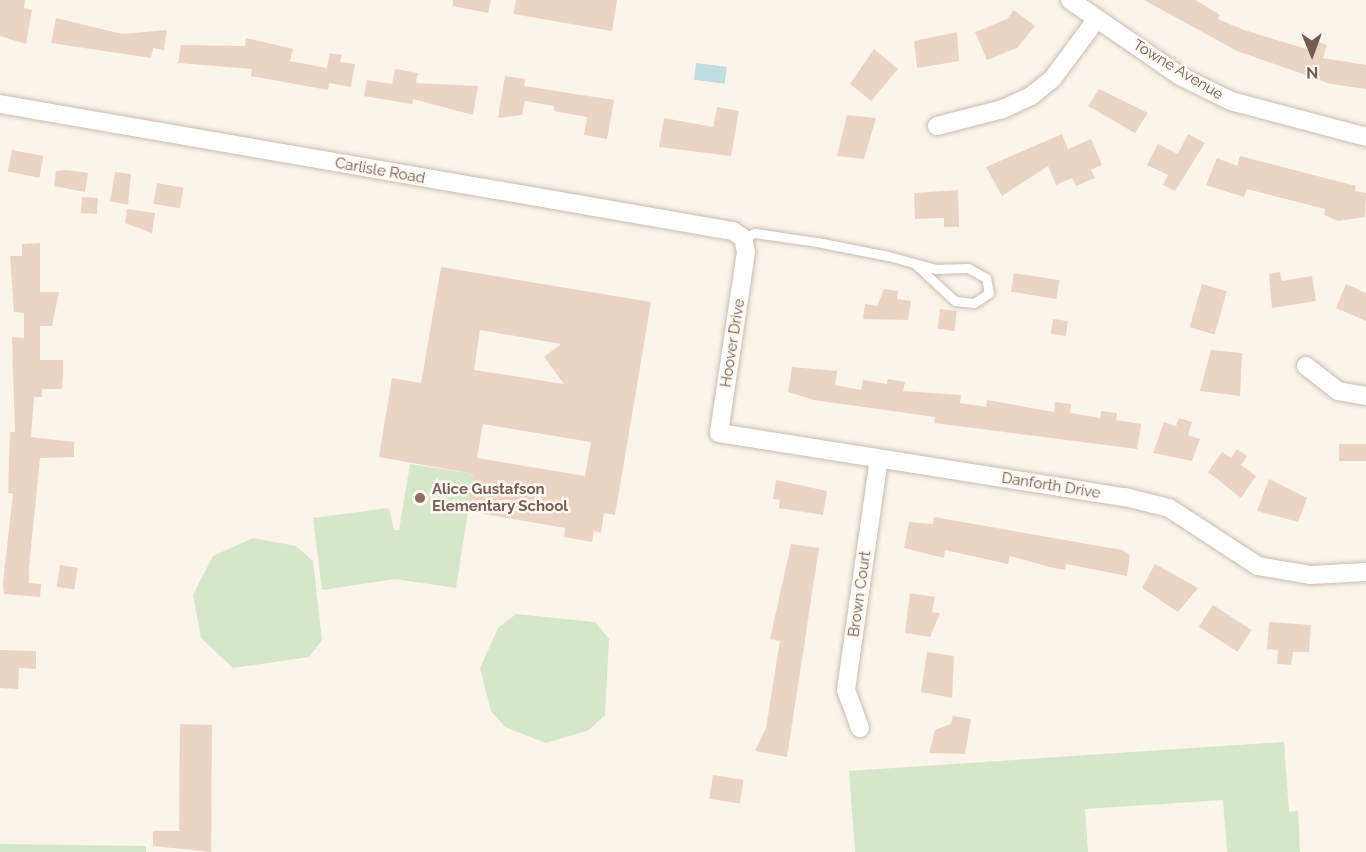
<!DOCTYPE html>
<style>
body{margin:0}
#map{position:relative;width:1366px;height:852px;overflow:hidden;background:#faf4ea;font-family:Raleway,sans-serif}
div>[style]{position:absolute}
.green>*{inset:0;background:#d6e6c9}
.water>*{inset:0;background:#c0dde2;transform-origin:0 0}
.building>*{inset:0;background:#ecd4c4;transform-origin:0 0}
.roads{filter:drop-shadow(0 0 2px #cbbcb1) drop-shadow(0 0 2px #cbbcb1)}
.lane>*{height:9px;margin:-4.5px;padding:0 4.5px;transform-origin:4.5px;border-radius:4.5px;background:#fff}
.street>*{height:18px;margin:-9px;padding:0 9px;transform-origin:9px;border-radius:9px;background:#fff}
.dots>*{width:16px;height:16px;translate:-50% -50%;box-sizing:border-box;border:3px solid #fdf8f0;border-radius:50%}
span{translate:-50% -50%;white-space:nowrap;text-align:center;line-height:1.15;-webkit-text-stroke:5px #fdf8f0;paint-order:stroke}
.street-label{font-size:15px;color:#725c50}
.education-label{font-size:15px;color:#785e54;font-weight:700}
.left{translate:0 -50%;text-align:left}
.north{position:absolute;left:1282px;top:24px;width:60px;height:60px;-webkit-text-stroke:4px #fdf8f0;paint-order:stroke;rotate:179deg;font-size:16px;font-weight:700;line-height:24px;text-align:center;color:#725c50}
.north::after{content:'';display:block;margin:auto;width:21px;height:27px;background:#725c50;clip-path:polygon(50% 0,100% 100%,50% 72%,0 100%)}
</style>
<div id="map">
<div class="green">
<div style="clip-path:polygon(410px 464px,474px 474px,456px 588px,395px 579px,322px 590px,313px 518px,389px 508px,394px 530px,399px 530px)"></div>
<div style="clip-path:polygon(253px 538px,296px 546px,313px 561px,322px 640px,309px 657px,233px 668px,201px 638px,193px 595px,213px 556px)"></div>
<div style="clip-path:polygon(516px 614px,595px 622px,609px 639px,605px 715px,589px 730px,546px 743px,505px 727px,491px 711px,480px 668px,498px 628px)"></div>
<div style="clip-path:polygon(1284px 742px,1289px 812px,1298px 811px,1300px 852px,1227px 852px,1223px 800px,1085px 809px,1088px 852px,855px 852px,849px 771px)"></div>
<div style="clip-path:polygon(0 844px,146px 846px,146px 852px,0 852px)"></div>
</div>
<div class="water">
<div style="left:696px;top:63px;width:31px;height:17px;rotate:7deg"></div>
</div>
<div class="building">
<div style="clip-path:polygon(0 0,25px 0,24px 8px,32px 10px,26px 44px,0 36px)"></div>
<div style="clip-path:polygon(453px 0,491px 0,488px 13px,453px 6px)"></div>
<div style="clip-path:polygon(516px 0,617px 0,612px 31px,513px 14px)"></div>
<div style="clip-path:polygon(1144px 0,1195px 0,1220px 15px,1218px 19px,1244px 30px,1310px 50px,1313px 40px,1327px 45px,1323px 58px,1366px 65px,1366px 89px,1331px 84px,1237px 51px)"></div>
<div style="clip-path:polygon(1014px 10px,1035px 26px,1017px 48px,987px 60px,975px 32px,1007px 19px)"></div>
<div style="clip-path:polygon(56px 18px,122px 34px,167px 30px,164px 50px,153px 48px,151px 58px,51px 43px)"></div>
<div style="clip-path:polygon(957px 32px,959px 61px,917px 68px,914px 41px)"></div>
<div style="clip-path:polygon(246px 38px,293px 49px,290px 61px,327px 68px,330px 53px,342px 55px,340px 62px,355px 64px,351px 87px,329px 83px,328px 90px,251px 76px,252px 69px,178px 63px,181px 45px,245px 46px)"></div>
<div style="clip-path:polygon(874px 49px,898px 69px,871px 101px,850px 84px)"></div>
<div style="clip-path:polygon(395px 69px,418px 73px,416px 83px,478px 86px,473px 115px,413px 99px,412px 104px,364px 96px,367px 80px,392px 84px)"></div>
<div style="clip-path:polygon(505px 76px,525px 79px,524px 86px,614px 100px,607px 139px,584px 135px,587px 117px,554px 111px,554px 106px,525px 101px,522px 115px,498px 118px)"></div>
<div style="clip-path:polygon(1099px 89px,1148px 113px,1135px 133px,1088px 106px)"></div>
<div style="clip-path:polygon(717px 107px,739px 111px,731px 156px,659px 147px,664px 118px,713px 127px)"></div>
<div style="clip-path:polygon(847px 115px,876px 118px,864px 159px,837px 156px)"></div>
<div style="clip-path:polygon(1062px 134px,1068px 149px,1091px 139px,1102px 165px,1091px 170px,1095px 178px,1076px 186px,1072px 178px,1056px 185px,1048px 166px,1002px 196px,986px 167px)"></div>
<div style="clip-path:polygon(1188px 134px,1205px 143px,1175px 191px,1163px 185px,1168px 175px,1147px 165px,1158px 144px,1178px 154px)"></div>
<div style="left:12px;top:150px;width:32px;height:22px;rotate:11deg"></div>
<div style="clip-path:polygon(1240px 156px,1356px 186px,1355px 191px,1366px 193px,1365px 217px,1338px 221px,1324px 215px,1325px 209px,1247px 189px,1244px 197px,1206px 185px,1217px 158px,1237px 166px)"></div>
<div style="clip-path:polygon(67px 170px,88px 173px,85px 192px,54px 186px,56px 171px)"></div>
<div style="clip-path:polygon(115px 172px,131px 174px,128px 205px,110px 201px)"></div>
<div style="left:157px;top:183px;width:27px;height:21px;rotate:10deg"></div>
<div style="clip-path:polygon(958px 190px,959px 227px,944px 227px,944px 218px,915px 219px,914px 193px)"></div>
<div style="left:82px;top:197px;width:16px;height:16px;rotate:4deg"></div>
<div style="clip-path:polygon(127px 209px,155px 213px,152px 233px,125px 223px)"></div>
<div style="clip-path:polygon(40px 243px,40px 292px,59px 292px,52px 326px,40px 326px,40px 360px,63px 360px,63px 373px,62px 389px,42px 389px,42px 397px,34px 397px,31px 437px,74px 442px,74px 457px,40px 458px,29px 567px,29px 583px,41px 584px,40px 597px,4px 594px,3px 582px,13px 494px,8px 493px,10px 432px,15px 432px,12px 337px,24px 338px,24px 313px,14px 312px,10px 256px,22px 256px,22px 244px)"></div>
<div style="clip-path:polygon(evenodd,441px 267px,651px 302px,615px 515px,604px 513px,601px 533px,594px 531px,592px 542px,564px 537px,565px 528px,467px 511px,474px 474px,379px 457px,392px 378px,421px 383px,441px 267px,480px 330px,561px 344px,544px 357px,564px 384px,474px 370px,480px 330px,441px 267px,483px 424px,591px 442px,585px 476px,477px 458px,483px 424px)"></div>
<div style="clip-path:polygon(1280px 272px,1282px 281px,1312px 276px,1316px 301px,1272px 308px,1269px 274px)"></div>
<div style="left:1014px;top:273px;width:46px;height:19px;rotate:9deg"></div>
<div style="left:1202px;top:284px;width:26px;height:45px;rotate:16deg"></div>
<div style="clip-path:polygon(1346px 284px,1366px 293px,1366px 321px,1336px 308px)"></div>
<div style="clip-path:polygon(884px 289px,898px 291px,897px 299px,911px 301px,908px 320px,863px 319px,865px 304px,877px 306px)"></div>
<div style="left:940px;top:309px;width:17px;height:20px;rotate:7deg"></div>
<div style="left:1053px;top:319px;width:15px;height:15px;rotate:8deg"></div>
<div style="clip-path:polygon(1211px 350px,1242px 353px,1240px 396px,1200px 391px)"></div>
<div style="clip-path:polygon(792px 367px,837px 371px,835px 385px,861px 390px,863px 380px,887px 384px,888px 379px,905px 382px,903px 391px,961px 395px,960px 403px,986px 407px,987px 400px,1054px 412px,1055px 402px,1071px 404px,1070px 413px,1100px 418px,1101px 411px,1117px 413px,1116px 420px,1141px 424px,1137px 449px,934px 423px,935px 417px,814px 400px,788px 392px)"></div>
<div style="clip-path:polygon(1179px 418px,1192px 422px,1188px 435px,1200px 439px,1192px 461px,1153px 453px,1164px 422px,1176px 426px)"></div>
<div style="left:1366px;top:444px;width:17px;height:27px;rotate:90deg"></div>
<div style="clip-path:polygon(1237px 449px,1247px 456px,1241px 465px,1256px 476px,1241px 498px,1208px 472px,1222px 452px,1231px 458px)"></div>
<div style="clip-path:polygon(1269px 479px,1307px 498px,1298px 522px,1257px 511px)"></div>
<div style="clip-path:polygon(776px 480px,827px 491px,823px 515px,779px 508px,780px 500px,773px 499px)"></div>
<div style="clip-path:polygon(934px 517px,1122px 550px,1130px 555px,1127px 576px,1066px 564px,1065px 570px,1050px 567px,1010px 556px,1008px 564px,945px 550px,944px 558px,904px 548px,909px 522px,933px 524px)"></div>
<div style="clip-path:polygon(791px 544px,819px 548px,787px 757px,755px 751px,766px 728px,780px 641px,770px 639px)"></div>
<div style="clip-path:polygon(1155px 564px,1198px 588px,1178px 612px,1142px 588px)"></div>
<div style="left:60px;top:565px;width:18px;height:22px;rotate:9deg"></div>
<div style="clip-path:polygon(910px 593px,935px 597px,932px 612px,940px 613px,930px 637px,905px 633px)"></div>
<div style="left:1213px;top:605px;width:46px;height:26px;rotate:33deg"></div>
<div style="clip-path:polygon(1269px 622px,1311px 625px,1309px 652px,1293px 652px,1291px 665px,1277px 664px,1278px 650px,1267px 649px)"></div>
<div style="clip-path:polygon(0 650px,36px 651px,36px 669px,19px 668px,18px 689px,0 688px)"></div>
<div style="clip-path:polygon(927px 652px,954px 656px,952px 698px,921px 692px)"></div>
<div style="clip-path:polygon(953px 716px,971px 719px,965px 754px,929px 753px,935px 730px,951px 724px)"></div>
<div style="clip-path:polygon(180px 724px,212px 725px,211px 852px,153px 846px,153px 831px,179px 831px)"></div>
<div style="left:713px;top:775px;width:31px;height:24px;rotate:9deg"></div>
</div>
<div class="roads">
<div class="lane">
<div style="left:743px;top:238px;width:13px;rotate:-23deg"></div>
<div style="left:755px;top:233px;width:63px;rotate:8.3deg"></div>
<div style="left:817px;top:242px;width:72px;rotate:11.2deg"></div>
<div style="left:888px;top:256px;width:50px;rotate:15.2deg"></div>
<div style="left:936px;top:269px;width:32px;rotate:-2deg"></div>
<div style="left:968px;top:268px;width:21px;rotate:29deg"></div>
<div style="left:986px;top:278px;width:15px;rotate:79deg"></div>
<div style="left:989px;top:293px;width:18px;rotate:146deg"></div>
<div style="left:974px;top:303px;width:19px;rotate:-174deg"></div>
<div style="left:955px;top:301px;width:54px;rotate:-137.2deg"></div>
</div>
<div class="street">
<div style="left:1070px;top:0;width:134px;rotate:34.6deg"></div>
<div style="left:1180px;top:76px;width:57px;rotate:26.1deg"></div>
<div style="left:1231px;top:101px;width:140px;rotate:14.9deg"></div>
<div style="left:0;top:104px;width:744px;rotate:9.83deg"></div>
<div style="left:733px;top:231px;width:12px;rotate:35deg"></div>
<div style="left:743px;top:238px;width:14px;rotate:78deg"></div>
<div style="left:746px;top:252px;width:183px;rotate:98.5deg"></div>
<div style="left:719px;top:433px;width:411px;rotate:9deg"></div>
<div style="left:1125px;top:497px;width:45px;rotate:14deg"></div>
<div style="left:1169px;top:508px;width:106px;rotate:33.1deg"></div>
<div style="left:1258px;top:566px;width:54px;rotate:9.6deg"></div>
<div style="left:1311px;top:575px;width:55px;rotate:-3.1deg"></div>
<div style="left:937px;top:126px;width:68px;rotate:-14.4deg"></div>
<div style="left:1003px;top:109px;width:31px;rotate:-25deg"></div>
<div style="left:1031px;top:96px;width:28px;rotate:-39deg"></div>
<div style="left:1053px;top:78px;width:72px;rotate:-53.4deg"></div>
<div style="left:1306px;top:366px;width:41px;rotate:38deg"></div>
<div style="left:1338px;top:391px;width:28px;rotate:10deg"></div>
<div style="left:860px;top:728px;width:40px;rotate:-110.2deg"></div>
<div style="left:846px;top:690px;width:233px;rotate:-81.9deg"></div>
</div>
</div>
<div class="dots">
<div style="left:420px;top:498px;background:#8d6e63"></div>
</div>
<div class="street-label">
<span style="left:1178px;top:70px;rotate:31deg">Towne Avenue</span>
<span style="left:380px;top:171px;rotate:10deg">Carlisle Road</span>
<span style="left:733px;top:343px;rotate:-81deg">Hoover Drive</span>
<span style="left:1051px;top:486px;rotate:9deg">Danforth Drive</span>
<span style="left:860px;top:594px;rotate:-82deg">Brown Court</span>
</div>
<div class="education-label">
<span class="left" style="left:432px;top:498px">Alice Gustafson<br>Elementary School</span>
</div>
<div class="north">N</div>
</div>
